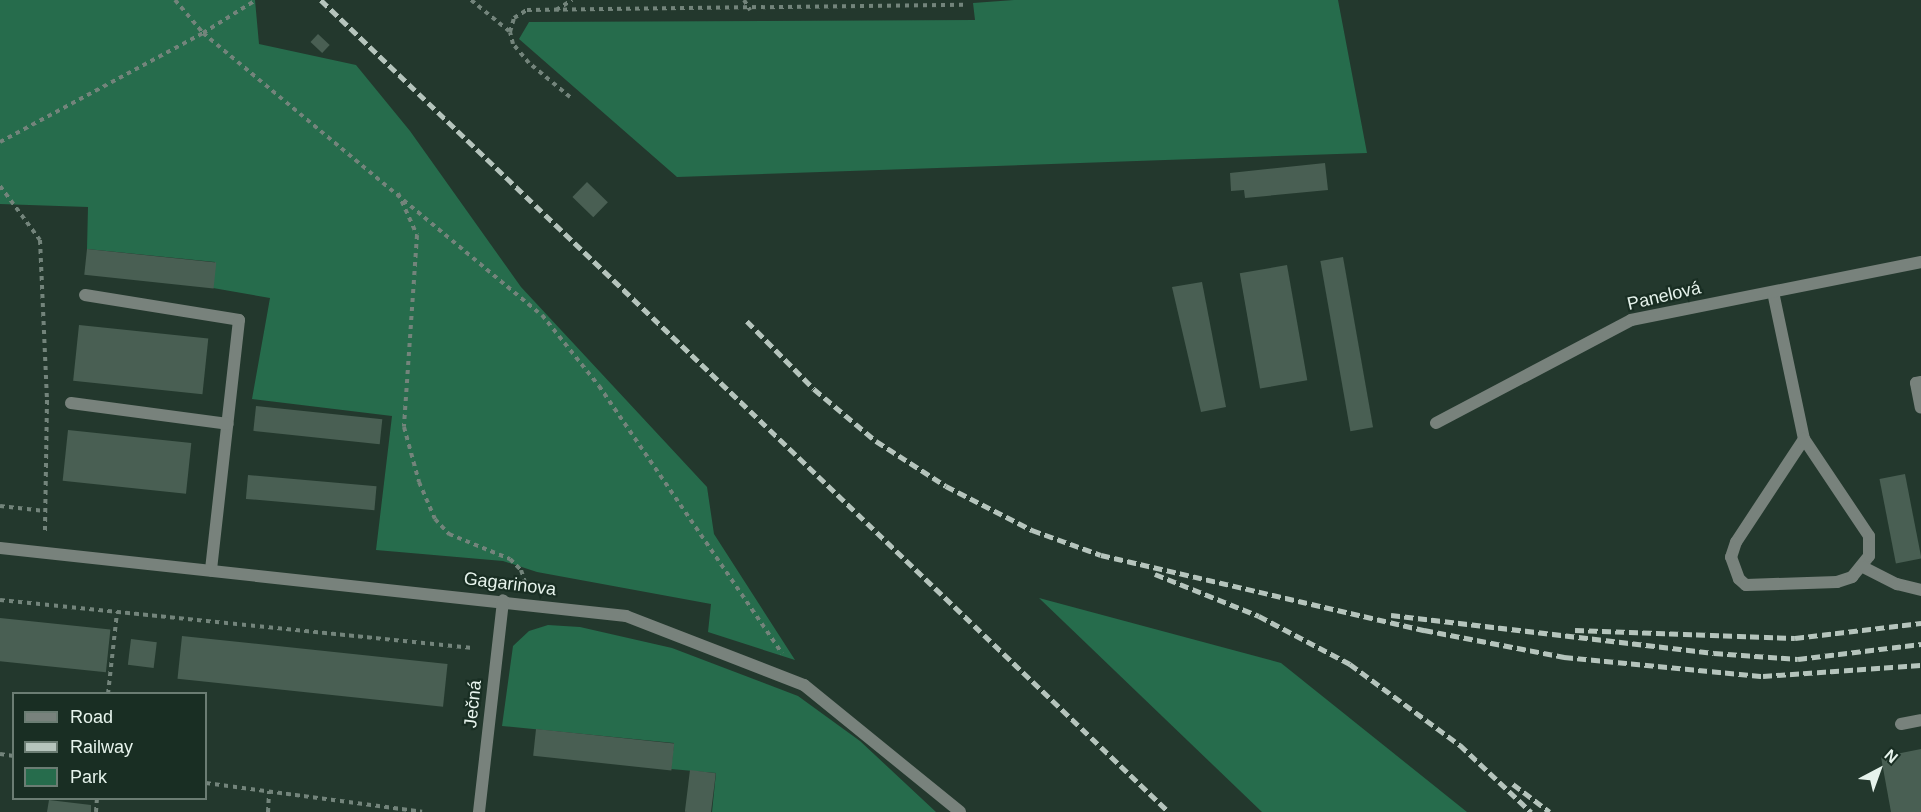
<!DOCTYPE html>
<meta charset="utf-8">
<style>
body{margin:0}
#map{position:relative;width:1921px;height:812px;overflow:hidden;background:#23382d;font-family:Arial,sans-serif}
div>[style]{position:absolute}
.green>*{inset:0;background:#266c4c}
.building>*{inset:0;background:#495f53;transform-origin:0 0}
.path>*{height:4px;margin-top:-2px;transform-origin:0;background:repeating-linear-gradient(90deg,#73847b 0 4.5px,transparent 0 9px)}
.lane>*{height:12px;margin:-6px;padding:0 6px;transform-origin:6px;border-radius:6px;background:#78827c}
.street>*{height:12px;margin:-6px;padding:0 6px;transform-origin:6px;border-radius:6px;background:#78827c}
.rail>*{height:4.5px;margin-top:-2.25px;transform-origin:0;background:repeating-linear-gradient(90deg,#b5c4bc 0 9px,transparent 0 13.5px)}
span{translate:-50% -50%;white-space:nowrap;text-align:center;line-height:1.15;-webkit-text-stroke:4.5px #192e23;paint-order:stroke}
.street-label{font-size:18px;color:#e6f3ec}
.legend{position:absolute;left:12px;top:692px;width:195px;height:108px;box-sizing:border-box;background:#192e23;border:2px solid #6b7d73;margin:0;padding:8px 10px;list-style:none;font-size:18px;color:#e6f3ec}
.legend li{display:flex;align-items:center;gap:12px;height:30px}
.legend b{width:30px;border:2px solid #6b7d73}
.north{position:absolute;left:1849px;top:740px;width:60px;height:60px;-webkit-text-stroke:4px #192e23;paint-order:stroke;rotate:41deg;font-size:16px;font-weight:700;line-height:24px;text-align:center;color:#e6f3ec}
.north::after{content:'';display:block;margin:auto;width:21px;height:27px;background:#e6f3ec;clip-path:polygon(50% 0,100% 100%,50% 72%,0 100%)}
</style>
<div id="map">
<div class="green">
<div style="clip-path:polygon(0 0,255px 0,259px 44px,356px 65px,410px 131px,521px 287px,707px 487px,714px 534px,795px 660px,708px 632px,711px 604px,537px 572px,503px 561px,376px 550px,392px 416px,252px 399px,270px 298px,213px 288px,215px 262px,87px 249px,88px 207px,0 204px)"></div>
<div style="clip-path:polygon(1014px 0,1338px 0,1367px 153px,677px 177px,519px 39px,529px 22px,975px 20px,973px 3px)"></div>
<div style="clip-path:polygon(1039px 598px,1281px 663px,1467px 812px,1262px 812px)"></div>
<div style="clip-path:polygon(548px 625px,580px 627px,672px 648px,798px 696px,860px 741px,936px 812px,712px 812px,716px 773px,671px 769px,674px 743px,502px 726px,513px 646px,529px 631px)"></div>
</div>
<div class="building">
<div style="left:318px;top:34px;width:16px;height:11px;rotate:43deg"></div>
<div style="clip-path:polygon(1325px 163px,1328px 190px,1245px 198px,1244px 190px,1231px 191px,1230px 173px)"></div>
<div style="left:587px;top:182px;width:29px;height:21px;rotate:44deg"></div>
<div style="left:87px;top:249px;width:130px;height:26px;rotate:6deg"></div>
<div style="left:1343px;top:257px;width:173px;height:23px;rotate:80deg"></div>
<div style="left:1287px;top:265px;width:117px;height:48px;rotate:80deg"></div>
<div style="clip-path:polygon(1202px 282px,1226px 407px,1201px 412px,1172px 287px)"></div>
<div style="left:79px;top:325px;width:130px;height:56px;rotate:6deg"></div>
<div style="left:256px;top:406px;width:127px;height:25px;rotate:6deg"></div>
<div style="left:68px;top:430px;width:124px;height:51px;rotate:6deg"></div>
<div style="left:1905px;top:474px;width:86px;height:26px;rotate:79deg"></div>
<div style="left:248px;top:475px;width:129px;height:24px;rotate:5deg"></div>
<div style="left:0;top:618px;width:111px;height:43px;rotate:6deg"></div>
<div style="left:182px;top:636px;width:267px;height:43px;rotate:6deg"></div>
<div style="left:131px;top:639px;width:26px;height:26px;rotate:7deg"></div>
<div style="left:536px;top:729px;width:139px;height:27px;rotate:6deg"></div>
<div style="clip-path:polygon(1921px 749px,1921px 812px,1891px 812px,1881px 757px)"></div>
<div style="left:690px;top:770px;width:26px;height:42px;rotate:7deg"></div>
<div style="clip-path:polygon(49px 800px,91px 805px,91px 812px,47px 812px)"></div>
</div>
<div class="path">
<div style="left:175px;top:0;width:43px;rotate:49.7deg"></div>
<div style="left:203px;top:33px;width:441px;rotate:39.8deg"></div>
<div style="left:542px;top:315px;width:91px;rotate:51.2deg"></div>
<div style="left:599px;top:386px;width:324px;rotate:55.6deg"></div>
<div style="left:471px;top:0;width:49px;rotate:39.2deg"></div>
<div style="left:744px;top:0;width:12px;rotate:59deg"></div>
<div style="left:556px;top:10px;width:19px;rotate:-32deg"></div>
<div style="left:570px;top:97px;width:53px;rotate:-140.3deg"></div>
<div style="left:529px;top:63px;width:25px;rotate:-130deg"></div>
<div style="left:513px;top:44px;width:12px;rotate:-104deg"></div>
<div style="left:510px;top:32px;width:15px;rotate:-74deg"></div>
<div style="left:514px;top:18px;width:15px;rotate:-32deg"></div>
<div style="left:527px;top:10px;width:437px;rotate:-0.7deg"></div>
<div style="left:0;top:142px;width:230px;rotate:-28.2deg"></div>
<div style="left:203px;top:33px;width:62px;rotate:-31.9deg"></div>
<div style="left:0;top:186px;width:67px;rotate:53.5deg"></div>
<div style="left:40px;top:240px;width:160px;rotate:87.5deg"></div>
<div style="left:47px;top:400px;width:134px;rotate:90.9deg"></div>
<div style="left:398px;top:193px;width:46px;rotate:65.7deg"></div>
<div style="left:417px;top:235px;width:192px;rotate:93.9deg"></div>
<div style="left:404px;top:427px;width:57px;rotate:74.7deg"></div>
<div style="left:419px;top:482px;width:40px;rotate:66.6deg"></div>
<div style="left:435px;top:519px;width:21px;rotate:47deg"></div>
<div style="left:449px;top:534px;width:66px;rotate:22.3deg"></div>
<div style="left:510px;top:559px;width:16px;rotate:45deg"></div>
<div style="left:521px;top:570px;width:16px;rotate:72deg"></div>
<div style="left:0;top:506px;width:45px;rotate:6.3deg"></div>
<div style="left:0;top:600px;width:475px;rotate:5.8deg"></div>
<div style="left:108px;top:694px;width:82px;rotate:-83.7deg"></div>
<div style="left:0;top:754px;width:14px;rotate:8deg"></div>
<div style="left:206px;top:783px;width:218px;rotate:7.6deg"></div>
<div style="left:96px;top:812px;width:14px;rotate:-86deg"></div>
<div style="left:268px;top:812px;width:21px;rotate:-87deg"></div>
</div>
<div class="lane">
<div style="left:1773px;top:292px;width:150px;rotate:78.1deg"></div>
<div style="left:1804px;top:439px;width:123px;rotate:123.4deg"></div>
<div style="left:1736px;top:542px;width:16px;rotate:108deg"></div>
<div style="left:1731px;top:557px;width:23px;rotate:70deg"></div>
<div style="left:1739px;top:579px;width:9px;rotate:41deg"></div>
<div style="left:1746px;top:585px;width:91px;rotate:-1.9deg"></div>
<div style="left:1837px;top:582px;width:16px;rotate:-18deg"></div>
<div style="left:1852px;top:577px;width:27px;rotate:-51deg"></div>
<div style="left:1869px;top:556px;width:20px;rotate:-90deg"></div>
<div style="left:1869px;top:536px;width:117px;rotate:-123.8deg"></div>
<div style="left:85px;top:295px;width:156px;rotate:9.2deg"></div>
<div style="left:239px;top:320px;width:252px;rotate:96.4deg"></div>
<div style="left:1921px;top:382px;width:5px;rotate:169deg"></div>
<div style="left:1916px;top:383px;width:25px;rotate:79deg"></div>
<div style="left:71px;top:403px;width:158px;rotate:7.6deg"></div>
<div style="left:1863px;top:567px;width:38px;rotate:27deg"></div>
<div style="left:1897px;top:584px;width:25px;rotate:14deg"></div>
</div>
<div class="street">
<div style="left:1436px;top:423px;width:221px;rotate:-27.8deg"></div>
<div style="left:1631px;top:320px;width:296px;rotate:-11.3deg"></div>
<div style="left:0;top:548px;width:630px;rotate:6.2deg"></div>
<div style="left:626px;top:616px;width:191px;rotate:21.2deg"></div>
<div style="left:804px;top:685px;width:201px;rotate:39.1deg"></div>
<div style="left:1901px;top:724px;width:20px;rotate:-11deg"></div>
<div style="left:479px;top:812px;width:213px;rotate:-83.5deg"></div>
</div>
<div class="rail">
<div style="left:321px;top:0;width:1174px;rotate:43.76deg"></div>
<div style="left:747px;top:321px;width:95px;rotate:45.4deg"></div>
<div style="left:814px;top:389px;width:81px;rotate:40deg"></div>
<div style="left:876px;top:441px;width:83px;rotate:32.7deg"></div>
<div style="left:946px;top:486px;width:97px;rotate:27.1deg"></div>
<div style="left:1032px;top:530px;width:73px;rotate:19.9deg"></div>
<div style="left:1101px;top:555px;width:332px;rotate:13.1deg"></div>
<div style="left:1424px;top:630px;width:143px;rotate:10.9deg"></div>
<div style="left:1564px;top:657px;width:200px;rotate:5.5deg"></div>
<div style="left:1763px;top:676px;width:158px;rotate:-4deg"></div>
<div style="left:1155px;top:574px;width:112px;rotate:22deg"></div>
<div style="left:1259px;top:616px;width:103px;rotate:27.8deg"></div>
<div style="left:1350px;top:664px;width:137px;rotate:36.4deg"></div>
<div style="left:1460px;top:745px;width:98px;rotate:43.3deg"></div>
<div style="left:1391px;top:615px;width:325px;rotate:6.7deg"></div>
<div style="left:1714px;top:653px;width:84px;rotate:4.1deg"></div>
<div style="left:1798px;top:659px;width:124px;rotate:-7deg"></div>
<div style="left:1575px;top:630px;width:220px;rotate:2.1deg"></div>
<div style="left:1795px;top:638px;width:127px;rotate:-6.8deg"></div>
<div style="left:1513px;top:784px;width:46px;rotate:37.1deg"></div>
</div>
<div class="street-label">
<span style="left:1664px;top:296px;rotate:-13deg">Panelová</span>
<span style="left:510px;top:584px;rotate:7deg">Gagarinova</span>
<span style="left:473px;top:704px;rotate:-84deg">Ječná</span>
</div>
<ul class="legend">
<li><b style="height:8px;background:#78827c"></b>Road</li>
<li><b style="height:8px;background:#b5c4bc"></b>Railway</li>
<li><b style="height:16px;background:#266c4c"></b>Park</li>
</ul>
<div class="north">N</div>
</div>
